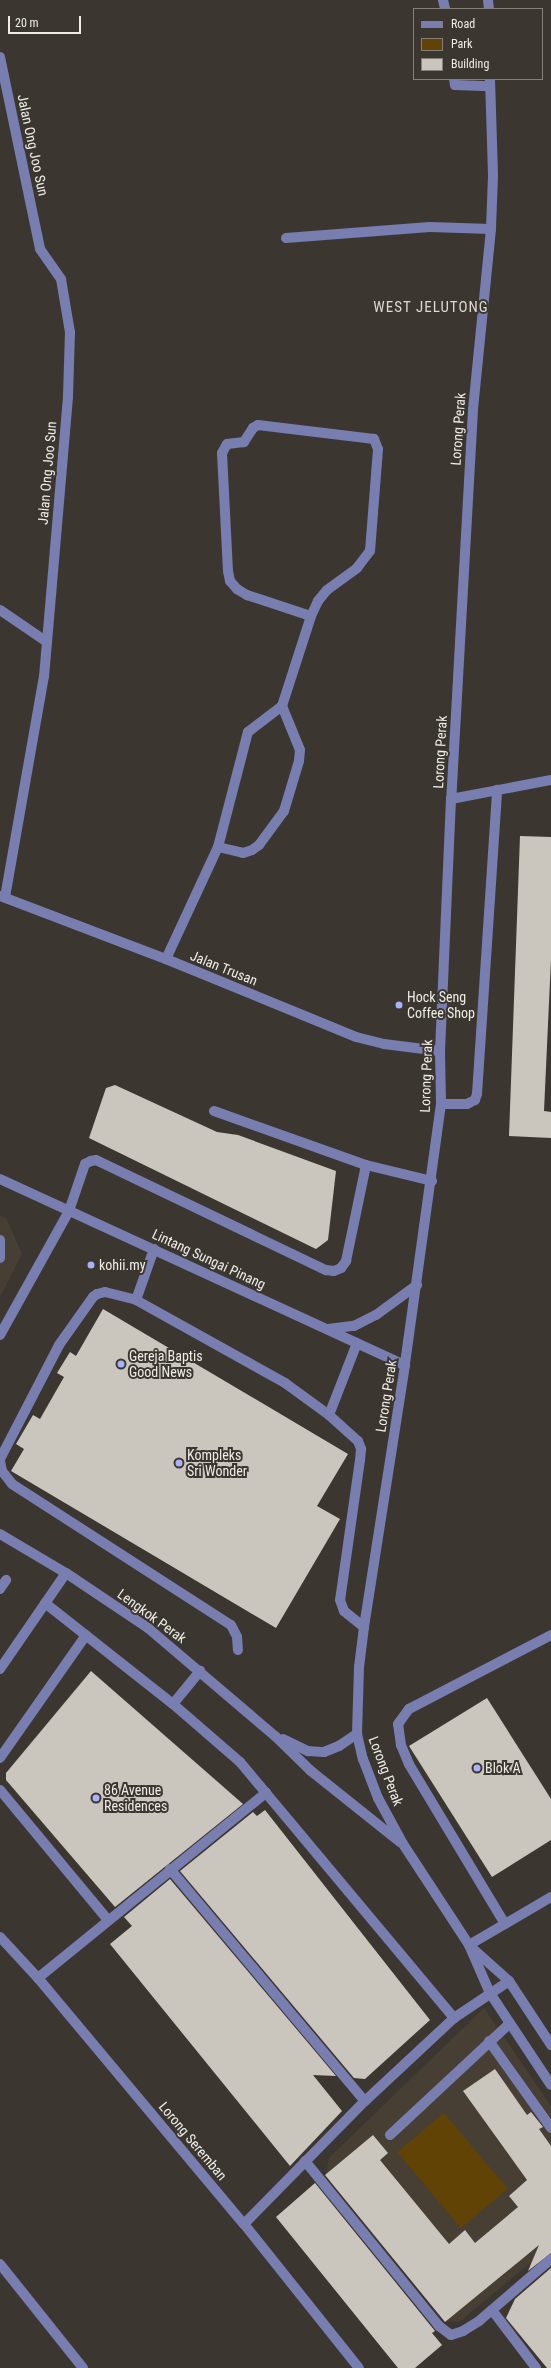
<!DOCTYPE html>
<style>
body{margin:0}
#map{position:relative;width:551px;height:2368px;overflow:hidden;background:#3b3730;font-family:"Roboto Condensed",sans-serif}
div>[style]{position:absolute}
.built>*{inset:0;background:#473f33}
.green>*{inset:0;background:#604305;transform-origin:0 0}
.building>*{inset:0;background:#cbc6bd}
.minor>*{height:10px;margin:-5px;padding:0 5px;transform-origin:5px;border-radius:5px;background:#787eaf}
.dots>*{width:11px;height:11px;translate:-50% -50%;box-sizing:border-box;border:2px solid #3b3730;border-radius:50%}
span{translate:-50% -50%;white-space:nowrap;text-align:center;line-height:1.15;-webkit-text-stroke:4px #3b3730;paint-order:stroke}
.street-label{font-size:14px;color:#f0ede8}
.poi-label{font-size:14px;color:#f0ede8}
.left{translate:0 -50%;text-align:left}
.neighbourhood-label{font-size:15px;color:#ded8cf;letter-spacing:1px}
.legend{position:absolute;left:413px;top:8px;width:130px;height:72px;box-sizing:border-box;background:#3b3730;border:1px solid #83807a;margin:0;padding:5px 7px;list-style:none;font-size:12px;color:#f0ede8}
.legend li{display:flex;align-items:center;gap:8px;height:20px}
.legend b{width:20px;border:1px solid #83807a}
.scale{position:absolute;left:8px;top:16px;width:73px;height:18px;box-sizing:border-box;border:2px solid #f0ede8;border-top:0;padding-left:5px;font-size:12px;line-height:14px;white-space:nowrap;color:#f0ede8;-webkit-text-stroke:3px #3b3730;paint-order:stroke}
</style>
<div id="map">
<div class="built">
<div style="clip-path:polygon(0 1216px,6px 1218px,22px 1254px,0 1297px)"></div>
<div style="clip-path:polygon(484px 2008px,551px 2106px,551px 2246px,459px 2322px,447px 2321px,326px 2174px,329px 2158px)"></div>
</div>
<div class="green">
<div style="left:444px;top:2113px;width:99px;height:61px;rotate:50deg"></div>
</div>
<div class="building">
<div style="clip-path:polygon(520px 836px,551px 837px,551px 959px,544px 1111px,551px 1112px,551px 1138px,509px 1136px)"></div>
<div style="clip-path:polygon(115px 1085px,217px 1132px,238px 1135px,336px 1171px,328px 1240px,316px 1249px,89px 1138px,106px 1088px)"></div>
<div style="clip-path:polygon(103px 1309px,348px 1454px,317px 1506px,340px 1519px,276px 1628px,11px 1471px,24px 1449px,16px 1444px,33px 1415px,40px 1419px,64px 1377px,57px 1373px,70px 1352px,76px 1356px)"></div>
<div style="clip-path:polygon(91px 1671px,243px 1804px,115px 1907px,6px 1780px,6px 1773px)"></div>
<div style="clip-path:polygon(487px 1698px,551px 1799px,551px 1840px,492px 1877px,409px 1746px)"></div>
<div style="clip-path:polygon(265px 1810px,430px 2020px,365px 2079px,354px 2078px,180px 1871px,253px 1812px,257px 1816px)"></div>
<div style="clip-path:polygon(170px 1879px,336px 2076px,313px 2075px,342px 2111px,290px 2166px,110px 1944px,132px 1926px,124px 1917px)"></div>
<div style="clip-path:polygon(495px 2069px,527px 2115px,531px 2112px,543px 2127px,539px 2129px,551px 2146px,551px 2253px,528px 2271px,539px 2245px,445px 2322px,325px 2175px,373px 2135px,388px 2153px,380px 2160px,449px 2244px,465px 2230px,475px 2243px,518px 2207px,509px 2196px,527px 2180px,463px 2091px)"></div>
<div style="clip-path:polygon(315px 2183px,435px 2331px,432px 2333px,442px 2345px,415px 2368px,398px 2368px,276px 2217px)"></div>
<div style="clip-path:polygon(551px 2268px,551px 2368px,547px 2368px,506px 2318px,515px 2299px)"></div>
</div>
<div class="minor">
<div style="left:443px;top:0;width:9px;rotate:77deg"></div>
<div style="left:488px;top:0;width:9px;rotate:84deg"></div>
<div style="left:0;top:57px;width:196px;rotate:78.2deg"></div>
<div style="left:40px;top:249px;width:37px;rotate:55deg"></div>
<div style="left:61px;top:279px;width:54px;rotate:80.4deg"></div>
<div style="left:70px;top:332px;width:65px;rotate:91.8deg"></div>
<div style="left:68px;top:397px;width:280px;rotate:94.9deg"></div>
<div style="left:44px;top:676px;width:225px;rotate:100deg"></div>
<div style="left:454px;top:79px;width:6px;rotate:81deg"></div>
<div style="left:455px;top:85px;width:35px;rotate:2deg"></div>
<div style="left:490px;top:79px;width:97px;rotate:88.2deg"></div>
<div style="left:493px;top:176px;width:53px;rotate:92.2deg"></div>
<div style="left:491px;top:229px;width:182px;rotate:95.7deg"></div>
<div style="left:473px;top:410px;width:390px;rotate:93.2deg"></div>
<div style="left:451px;top:799px;width:252px;rotate:92.5deg"></div>
<div style="left:440px;top:1051px;width:53px;rotate:88.9deg"></div>
<div style="left:441px;top:1104px;width:263px;rotate:97.9deg"></div>
<div style="left:405px;top:1365px;width:265px;rotate:98.9deg"></div>
<div style="left:364px;top:1627px;width:40px;rotate:97.1deg"></div>
<div style="left:359px;top:1667px;width:67px;rotate:91.7deg"></div>
<div style="left:357px;top:1734px;width:26px;rotate:77deg"></div>
<div style="left:363px;top:1759px;width:42px;rotate:69deg"></div>
<div style="left:378px;top:1798px;width:52px;rotate:61.5deg"></div>
<div style="left:403px;top:1844px;width:121px;rotate:56.8deg"></div>
<div style="left:469px;top:1945px;width:52px;rotate:66.4deg"></div>
<div style="left:490px;top:1993px;width:110px;rotate:56.5deg"></div>
<div style="left:286px;top:238px;width:144px;rotate:-4.4deg"></div>
<div style="left:430px;top:227px;width:61px;rotate:1.9deg"></div>
<div style="left:0;top:610px;width:57px;rotate:34.2deg"></div>
<div style="left:451px;top:799px;width:102px;rotate:-10.8deg"></div>
<div style="left:218px;top:847px;width:26px;rotate:13deg"></div>
<div style="left:243px;top:853px;width:9px;rotate:-18deg"></div>
<div style="left:252px;top:850px;width:9px;rotate:-36deg"></div>
<div style="left:259px;top:845px;width:42px;rotate:-53.7deg"></div>
<div style="left:284px;top:811px;width:52px;rotate:-73.3deg"></div>
<div style="left:299px;top:761px;width:11px;rotate:-85deg"></div>
<div style="left:300px;top:750px;width:48px;rotate:-112.2deg"></div>
<div style="left:0;top:896px;width:178px;rotate:20.8deg"></div>
<div style="left:166px;top:959px;width:205px;rotate:22.3deg"></div>
<div style="left:356px;top:1037px;width:29px;rotate:14deg"></div>
<div style="left:384px;top:1044px;width:56px;rotate:7.1deg"></div>
<div style="left:166px;top:959px;width:123px;rotate:-65.1deg"></div>
<div style="left:218px;top:847px;width:119px;rotate:-75.4deg"></div>
<div style="left:248px;top:732px;width:43px;rotate:-37.4deg"></div>
<div style="left:282px;top:706px;width:95px;rotate:-72.1deg"></div>
<div style="left:311px;top:616px;width:17px;rotate:-65deg"></div>
<div style="left:318px;top:601px;width:14px;rotate:-51deg"></div>
<div style="left:327px;top:590px;width:37px;rotate:-36deg"></div>
<div style="left:357px;top:568px;width:21px;rotate:-53deg"></div>
<div style="left:370px;top:551px;width:102px;rotate:-85.5deg"></div>
<div style="left:378px;top:449px;width:11px;rotate:-112deg"></div>
<div style="left:374px;top:439px;width:117px;rotate:-173.1deg"></div>
<div style="left:258px;top:425px;width:6px;rotate:149deg"></div>
<div style="left:253px;top:428px;width:17px;rotate:123deg"></div>
<div style="left:244px;top:442px;width:17px;rotate:173deg"></div>
<div style="left:227px;top:444px;width:10px;rotate:119deg"></div>
<div style="left:222px;top:453px;width:118px;rotate:87.1deg"></div>
<div style="left:228px;top:571px;width:10px;rotate:79deg"></div>
<div style="left:230px;top:581px;width:11px;rotate:49deg"></div>
<div style="left:237px;top:589px;width:12px;rotate:31deg"></div>
<div style="left:247px;top:595px;width:67px;rotate:18.2deg"></div>
<div style="left:441px;top:1104px;width:26px"></div>
<div style="left:467px;top:1104px;width:9px;rotate:-27deg"></div>
<div style="left:475px;top:1100px;width:6px;rotate:-72deg"></div>
<div style="left:477px;top:1094px;width:305px;rotate:-86.2deg"></div>
<div style="left:214px;top:1111px;width:161px;rotate:19.6deg"></div>
<div style="left:366px;top:1165px;width:68px;rotate:13.6deg"></div>
<div style="left:0;top:1179px;width:446px;rotate:24.7deg"></div>
<div style="left:0;top:1240px;width:18px;rotate:90deg"></div>
<div style="left:154px;top:1249px;width:54px;rotate:109.4deg"></div>
<div style="left:136px;top:1300px;width:171px;rotate:29.1deg"></div>
<div style="left:285px;top:1383px;width:54px;rotate:36deg"></div>
<div style="left:329px;top:1415px;width:39px;rotate:42deg"></div>
<div style="left:358px;top:1441px;width:9px;rotate:69deg"></div>
<div style="left:361px;top:1449px;width:11px;rotate:95deg"></div>
<div style="left:360px;top:1460px;width:141px;rotate:98.1deg"></div>
<div style="left:340px;top:1600px;width:12px;rotate:70deg"></div>
<div style="left:344px;top:1611px;width:26px;rotate:39deg"></div>
<div style="left:328px;top:1329px;width:26px;rotate:-7deg"></div>
<div style="left:354px;top:1326px;width:25px;rotate:-27deg"></div>
<div style="left:376px;top:1315px;width:51px;rotate:-36.2deg"></div>
<div style="left:0;top:1335px;width:142px;rotate:-60.9deg"></div>
<div style="left:69px;top:1211px;width:50px;rotate:-71.2deg"></div>
<div style="left:85px;top:1164px;width:7px;rotate:-27deg"></div>
<div style="left:91px;top:1161px;width:5px;rotate:-11deg"></div>
<div style="left:96px;top:1160px;width:255px;rotate:25.6deg"></div>
<div style="left:326px;top:1270px;width:8px;rotate:7deg"></div>
<div style="left:334px;top:1271px;width:8px;rotate:-23deg"></div>
<div style="left:341px;top:1268px;width:9px;rotate:-54deg"></div>
<div style="left:346px;top:1261px;width:98px;rotate:-78.2deg"></div>
<div style="left:329px;top:1415px;width:77px;rotate:-68.7deg"></div>
<div style="left:0;top:1459px;width:128px;rotate:-62.6deg"></div>
<div style="left:59px;top:1345px;width:59px;rotate:-54.7deg"></div>
<div style="left:93px;top:1297px;width:5px;rotate:-37deg"></div>
<div style="left:97px;top:1294px;width:8px;rotate:-14deg"></div>
<div style="left:105px;top:1292px;width:32px;rotate:14deg"></div>
<div style="left:0;top:1461px;width:10px;rotate:79deg"></div>
<div style="left:2px;top:1471px;width:16px;rotate:52deg"></div>
<div style="left:12px;top:1484px;width:260px;rotate:32.8deg"></div>
<div style="left:231px;top:1625px;width:13px;rotate:63deg"></div>
<div style="left:237px;top:1637px;width:13px;rotate:86deg"></div>
<div style="left:0;top:1534px;width:77px;rotate:30.6deg"></div>
<div style="left:66px;top:1573px;width:99px;rotate:33.9deg"></div>
<div style="left:148px;top:1628px;width:167px;rotate:40.4deg"></div>
<div style="left:275px;top:1736px;width:50px;rotate:44.2deg"></div>
<div style="left:311px;top:1771px;width:114px;rotate:38.6deg"></div>
<div style="left:0;top:1589px;width:11px;rotate:-56deg"></div>
<div style="left:45px;top:1603px;width:163px;rotate:38.3deg"></div>
<div style="left:173px;top:1704px;width:89px;rotate:40.9deg"></div>
<div style="left:240px;top:1762px;width:334px;rotate:50.1deg"></div>
<div style="left:0;top:1669px;width:116px;rotate:-55.5deg"></div>
<div style="left:173px;top:1704px;width:43px;rotate:-50.7deg"></div>
<div style="left:283px;top:1739px;width:28px;rotate:26deg"></div>
<div style="left:308px;top:1751px;width:16px;rotate:4deg"></div>
<div style="left:324px;top:1752px;width:16px;rotate:-22deg"></div>
<div style="left:339px;top:1746px;width:22px;rotate:-34deg"></div>
<div style="left:0;top:1758px;width:150px;rotate:-55deg"></div>
<div style="left:0;top:1790px;width:169px;rotate:50.3deg"></div>
<div style="left:170px;top:1869px;width:303px;rotate:50deg"></div>
<div style="left:505px;top:1924px;width:187px;rotate:-121deg"></div>
<div style="left:409px;top:1764px;width:21px;rotate:-113deg"></div>
<div style="left:401px;top:1745px;width:21px;rotate:-98deg"></div>
<div style="left:398px;top:1724px;width:19px;rotate:-54deg"></div>
<div style="left:409px;top:1709px;width:160px;rotate:-27.5deg"></div>
<div style="left:0;top:1937px;width:56px;rotate:47.2deg"></div>
<div style="left:38px;top:1978px;width:321px;rotate:50.1deg"></div>
<div style="left:244px;top:2224px;width:184px;rotate:51.4deg"></div>
<div style="left:469px;top:1945px;width:95px;rotate:-30.3deg"></div>
<div style="left:472px;top:1948px;width:50px;rotate:41.7deg"></div>
<div style="left:509px;top:1981px;width:77px;rotate:56.7deg"></div>
<div style="left:38px;top:1978px;width:294px;rotate:-39.1deg"></div>
<div style="left:489px;top:2041px;width:107px;rotate:54.5deg"></div>
<div style="left:390px;top:2135px;width:164px;rotate:-43deg"></div>
<div style="left:305px;top:2161px;width:213px;rotate:50.9deg"></div>
<div style="left:439px;top:2326px;width:15px;rotate:37deg"></div>
<div style="left:451px;top:2335px;width:13px;rotate:-18deg"></div>
<div style="left:463px;top:2331px;width:19px;rotate:-32deg"></div>
<div style="left:479px;top:2321px;width:95px;rotate:-40.7deg"></div>
<div style="left:244px;top:2224px;width:173px;rotate:-45.5deg"></div>
<div style="left:365px;top:2101px;width:122px;rotate:-43deg"></div>
<div style="left:454px;top:2018px;width:66px;rotate:-33.9deg"></div>
<div style="left:0;top:2264px;width:133px;rotate:51.4deg"></div>
<div style="left:492px;top:2310px;width:73px;rotate:52.8deg"></div>
</div>
<div class="dots">
<div style="left:399px;top:1005px;background:#a7b1fc"></div>
<div style="left:91px;top:1265px;background:#a7b1fc"></div>
<div style="left:121px;top:1364px;background:#a7b1fc"></div>
<div style="left:179px;top:1463px;background:#a7b1fc"></div>
<div style="left:477px;top:1768px;background:#a7b1fc"></div>
<div style="left:96px;top:1798px;background:#a7b1fc"></div>
</div>
<div class="street-label">
<span style="left:33px;top:145px;rotate:78deg">Jalan Ong Joo Sun</span>
<span style="left:458px;top:429px;rotate:-86deg">Lorong Perak</span>
<span style="left:47px;top:473px;rotate:-85deg">Jalan Ong Joo Sun</span>
<span style="left:440px;top:752px;rotate:-87deg">Lorong Perak</span>
<span style="left:224px;top:968px;rotate:22deg">Jalan Trusan</span>
<span style="left:426px;top:1076px;rotate:-88deg">Lorong Perak</span>
<span style="left:209px;top:1259px;rotate:25deg">Lintang Sungai Pinang</span>
<span style="left:386px;top:1396px;rotate:-81deg">Lorong Perak</span>
<span style="left:152px;top:1616px;rotate:36deg">Lengkok Perak</span>
<span style="left:386px;top:1771px;rotate:69deg">Lorong Perak</span>
<span style="left:193px;top:2141px;rotate:50deg">Lorong Seremban</span>
</div>
<div class="poi-label">
<span class="left" style="left:407px;top:1005px">Hock Seng<br>Coffee Shop</span>
<span class="left" style="left:99px;top:1265px">kohii.my</span>
<span class="left" style="left:129px;top:1364px">Gereja Baptis<br>Good News</span>
<span class="left" style="left:187px;top:1463px">Kompleks<br>Sri Wonder</span>
<span class="left" style="left:485px;top:1768px">Blok A</span>
<span class="left" style="left:104px;top:1798px">86 Avenue<br>Residences</span>
</div>
<div class="neighbourhood-label">
<span style="left:431px;top:308px">WEST JELUTONG</span>
</div>
<ul class="legend">
<li><b style="height:5px;background:#787eaf"></b>Road</li>
<li><b style="height:11px;background:#604305"></b>Park</li>
<li><b style="height:11px;background:#cbc6bd"></b>Building</li>
</ul>
<div class="scale">20 m</div>
</div>
